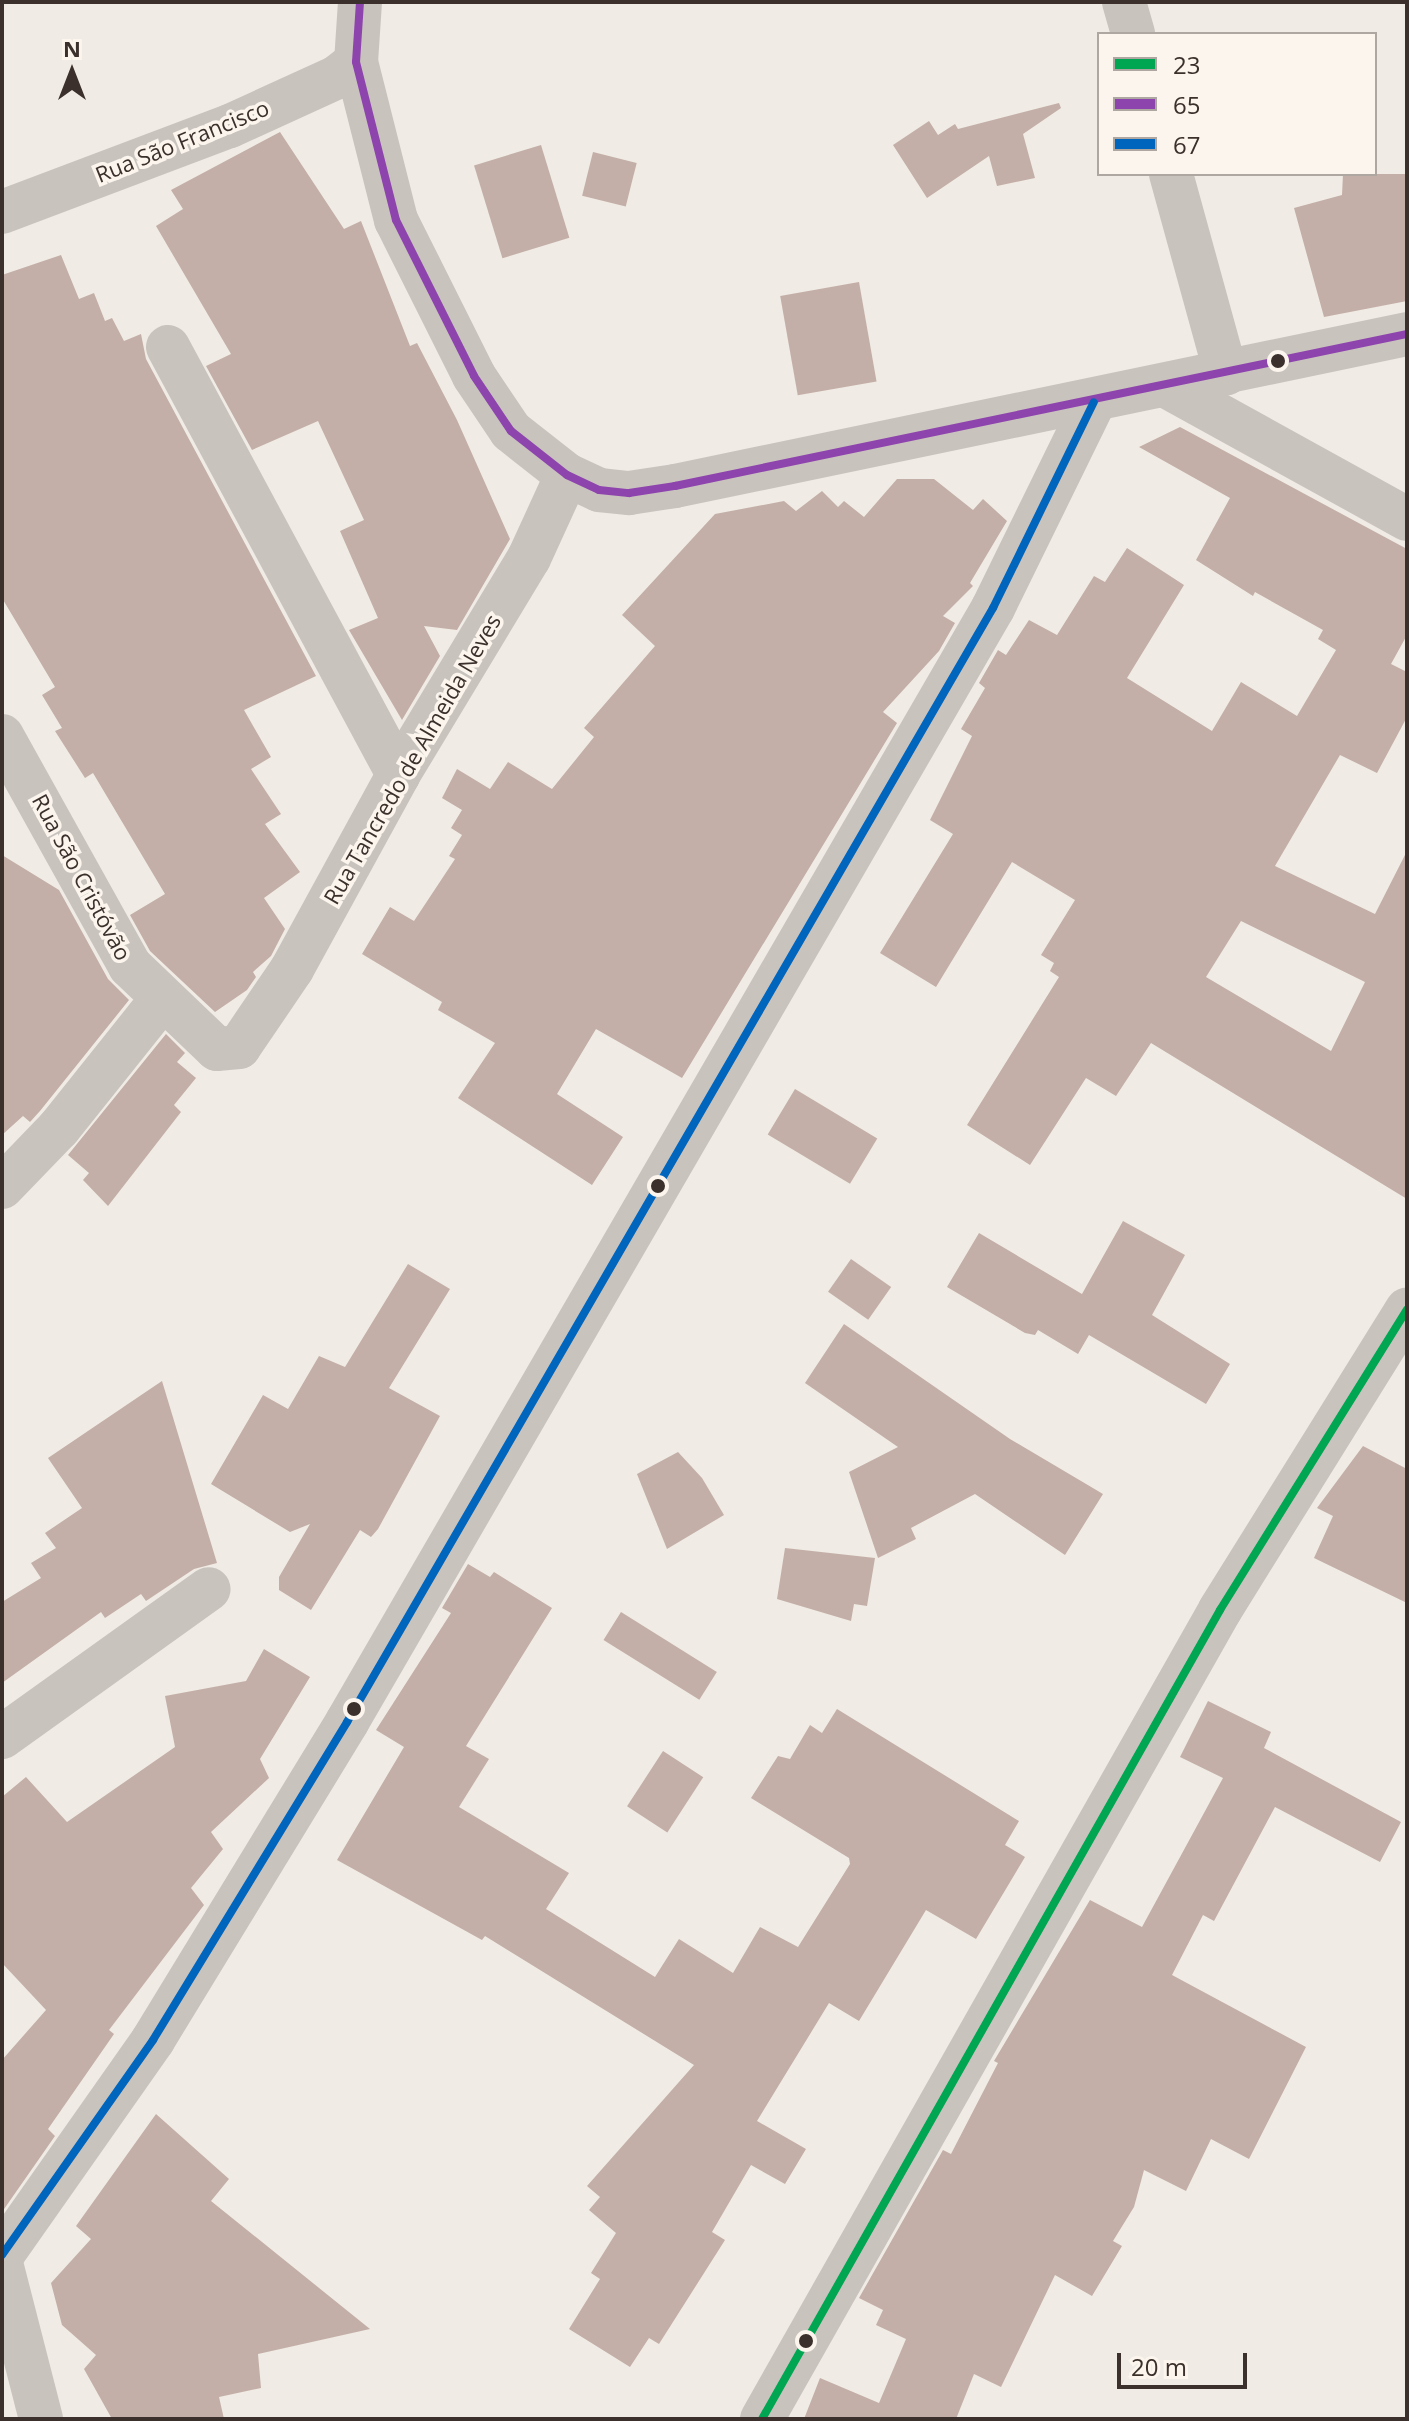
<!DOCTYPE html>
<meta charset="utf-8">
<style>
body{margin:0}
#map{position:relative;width:1409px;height:2421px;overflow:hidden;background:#f0ebe5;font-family:"Open Sans",sans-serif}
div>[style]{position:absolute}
.building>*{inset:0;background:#c3afa7;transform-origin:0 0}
.minor>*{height:44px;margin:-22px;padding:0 22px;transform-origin:22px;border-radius:22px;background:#c9c3be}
.bus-1>*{height:8px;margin:-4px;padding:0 4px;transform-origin:4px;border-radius:4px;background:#00a651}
.bus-2>*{height:8px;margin:-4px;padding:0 4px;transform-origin:4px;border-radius:4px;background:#8e44ad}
.bus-3>*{height:8px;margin:-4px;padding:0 4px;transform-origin:4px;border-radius:4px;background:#0065bd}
.dots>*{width:22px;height:22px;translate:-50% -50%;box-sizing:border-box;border:4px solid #fbf5ee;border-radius:50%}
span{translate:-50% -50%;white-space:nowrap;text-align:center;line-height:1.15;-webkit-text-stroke:7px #fbf5ee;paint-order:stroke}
.street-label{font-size:22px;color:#3b302b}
.frame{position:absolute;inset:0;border:4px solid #3b302b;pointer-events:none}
.legend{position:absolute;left:1097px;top:32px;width:280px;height:144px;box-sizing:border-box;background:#fbf5ee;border:2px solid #aea6a0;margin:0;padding:10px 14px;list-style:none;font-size:24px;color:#3b302b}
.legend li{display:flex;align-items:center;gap:16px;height:40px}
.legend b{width:40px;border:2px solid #aea6a0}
.north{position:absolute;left:32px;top:32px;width:80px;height:80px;-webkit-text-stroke:6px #fbf5ee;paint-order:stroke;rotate:0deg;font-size:22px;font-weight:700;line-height:32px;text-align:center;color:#3b302b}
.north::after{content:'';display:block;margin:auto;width:28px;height:36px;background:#3b302b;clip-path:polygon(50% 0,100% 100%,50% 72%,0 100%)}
.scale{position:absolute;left:1117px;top:2353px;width:130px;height:36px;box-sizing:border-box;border:4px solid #3b302b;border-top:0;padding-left:10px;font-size:24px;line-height:28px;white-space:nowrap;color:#3b302b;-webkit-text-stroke:6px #fbf5ee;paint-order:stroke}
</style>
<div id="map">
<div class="building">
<div style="clip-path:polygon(1059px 103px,1061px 108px,1023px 134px,1035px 178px,997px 186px,989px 156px,927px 198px,893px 145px,929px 121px,938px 135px,955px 124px,958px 129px)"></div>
<div style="clip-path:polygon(280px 132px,344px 229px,361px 221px,410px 346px,417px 343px,457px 420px,510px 539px,457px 630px,424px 626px,440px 656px,402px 720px,349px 630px,378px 618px,340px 531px,364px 520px,318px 421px,252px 450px,206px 366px,231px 354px,156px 226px,183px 209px,171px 190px)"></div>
<div style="left:541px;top:145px;width:97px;height:70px;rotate:73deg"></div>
<div style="left:593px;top:152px;width:45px;height:45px;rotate:14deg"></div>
<div style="clip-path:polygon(1343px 174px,1407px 174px,1407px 301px,1324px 317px,1294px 208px,1342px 195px)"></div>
<div style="clip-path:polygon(61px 255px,79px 299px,94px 293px,105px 321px,112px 318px,124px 341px,141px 334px,146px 359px,316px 676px,244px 710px,271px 757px,251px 769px,281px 814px,265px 824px,300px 872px,264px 898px,285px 929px,271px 956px,253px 972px,256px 977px,247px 990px,215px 1012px,150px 951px,130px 915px,165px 894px,93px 773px,85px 778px,55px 731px,62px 728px,42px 695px,55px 687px,2px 598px,2px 275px)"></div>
<div style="left:859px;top:282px;width:101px;height:80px;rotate:80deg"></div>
<div style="clip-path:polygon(evenodd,1180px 427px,1407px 549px,1407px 635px,1391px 664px,1407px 672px,1407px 717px,1377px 773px,1340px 755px,1275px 866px,1375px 914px,1407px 851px,1407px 1199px,1151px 1043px,1116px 1096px,1086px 1078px,1030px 1165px,967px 1125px,1059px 977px,1050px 971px,1054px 963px,1041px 955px,1075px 900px,1012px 862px,936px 987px,880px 953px,953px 834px,930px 820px,972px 736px,961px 729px,985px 688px,979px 683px,998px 650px,1006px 655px,1029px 620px,1057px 635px,1094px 576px,1105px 582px,1127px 548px,1184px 585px,1127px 678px,1212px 731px,1241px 682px,1297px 716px,1336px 650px,1318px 639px,1323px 630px,1255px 592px,1253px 596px,1196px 560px,1230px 498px,1139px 447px,1180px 427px,1241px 921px,1365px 982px,1331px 1051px,1206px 977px,1241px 921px)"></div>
<div style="clip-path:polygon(897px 479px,934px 479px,973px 510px,983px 499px,1007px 521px,970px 583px,973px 586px,943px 616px,955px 623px,939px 651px,883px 712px,897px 723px,682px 1078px,596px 1029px,557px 1094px,623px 1137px,592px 1185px,458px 1098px,495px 1043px,438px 1010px,442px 1002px,362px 954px,390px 907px,414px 921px,455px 859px,449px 856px,462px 835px,451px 828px,462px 810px,442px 798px,457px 769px,490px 789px,508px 762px,552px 789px,594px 737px,584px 728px,655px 646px,622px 615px,715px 514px,784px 501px,796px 511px,822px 491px,838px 507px,844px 501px,864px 517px)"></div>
<div style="clip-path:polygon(2px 855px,59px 890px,108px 979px,129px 1000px,40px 1111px,30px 1122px,23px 1116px,2px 1135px)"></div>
<div style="clip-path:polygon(166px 1034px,185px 1053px,177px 1062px,196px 1078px,174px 1105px,181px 1112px,108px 1206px,83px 1180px,89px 1173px,68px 1155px)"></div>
<div style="left:795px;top:1089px;width:96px;height:53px;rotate:31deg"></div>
<div style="clip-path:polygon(1123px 1221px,1185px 1255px,1152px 1315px,1230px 1364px,1206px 1404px,1089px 1335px,1078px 1354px,1038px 1330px,1035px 1335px,1025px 1333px,947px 1287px,979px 1233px,1082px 1294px)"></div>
<div style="left:851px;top:1259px;width:49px;height:40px;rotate:35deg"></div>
<div style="clip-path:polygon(408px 1264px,450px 1289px,389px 1388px,440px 1416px,378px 1529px,371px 1537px,360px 1530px,311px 1610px,279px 1590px,279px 1577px,310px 1524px,290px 1532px,211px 1484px,263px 1395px,288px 1409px,319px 1356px,345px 1367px)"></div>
<div style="clip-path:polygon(844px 1324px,1010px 1439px,1103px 1494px,1065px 1555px,975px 1494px,911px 1528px,916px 1539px,878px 1558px,849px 1472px,898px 1447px,805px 1383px)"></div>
<div style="clip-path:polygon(162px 1381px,217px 1563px,194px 1569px,146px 1601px,141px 1594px,105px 1618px,101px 1612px,2px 1683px,2px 1602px,41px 1578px,31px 1563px,56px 1548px,45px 1533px,82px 1508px,48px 1458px)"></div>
<div style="clip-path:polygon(1363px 1446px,1407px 1469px,1407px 1603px,1314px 1558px,1333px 1516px,1317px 1508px)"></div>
<div style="clip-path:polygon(678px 1452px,702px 1478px,724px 1515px,667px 1549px,637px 1474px)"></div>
<div style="clip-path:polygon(785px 1548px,875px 1558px,867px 1606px,854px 1604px,851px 1621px,777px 1599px)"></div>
<div style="clip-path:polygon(468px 1564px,490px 1577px,494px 1572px,552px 1608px,466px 1746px,489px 1759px,459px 1807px,569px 1873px,546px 1909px,655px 1977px,679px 1939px,733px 1973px,760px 1927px,798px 1947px,850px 1864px,849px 1858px,751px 1798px,778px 1756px,790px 1759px,810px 1725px,822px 1733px,837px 1709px,1019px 1821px,1005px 1845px,1025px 1857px,976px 1939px,926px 1910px,859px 2021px,829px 2003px,757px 2121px,806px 2149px,785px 2184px,751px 2165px,712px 2232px,725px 2240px,659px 2344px,649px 2338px,630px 2367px,569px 2329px,600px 2279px,591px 2273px,616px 2233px,589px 2210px,600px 2197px,587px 2186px,694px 2065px,485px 1936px,482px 1940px,337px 1860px,404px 1747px,376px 1730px,451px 1613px,442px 1608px)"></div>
<div style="left:621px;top:1612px;width:113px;height:33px;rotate:32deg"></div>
<div style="clip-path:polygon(264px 1649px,310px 1677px,260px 1759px,269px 1778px,211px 1832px,223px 1849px,191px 1888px,204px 1905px,109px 2030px,114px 2034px,48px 2129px,55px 2136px,2px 2212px,2px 2060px,46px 2010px,2px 1963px,2px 1797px,26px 1777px,67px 1822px,175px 1747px,165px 1696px,246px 1681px)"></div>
<div style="clip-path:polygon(1208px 1701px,1271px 1732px,1264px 1748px,1401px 1822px,1380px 1862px,1275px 1807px,1214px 1921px,1203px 1915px,1172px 1975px,1306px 2047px,1249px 2159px,1211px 2139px,1186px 2191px,1144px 2170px,1134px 2207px,1113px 2241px,1122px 2246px,1092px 2296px,1055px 2275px,1001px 2387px,974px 2374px,956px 2419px,804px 2419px,820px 2378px,879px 2403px,906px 2339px,876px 2325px,883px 2310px,859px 2298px,943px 2150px,951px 2154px,998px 2063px,994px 2061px,1090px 1900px,1142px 1927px,1223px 1778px,1180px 1757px)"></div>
<div style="left:663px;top:1751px;width:48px;height:66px;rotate:33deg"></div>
<div style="clip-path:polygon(156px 2114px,229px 2179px,211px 2201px,370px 2329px,258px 2354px,261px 2388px,219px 2397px,224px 2419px,112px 2419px,84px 2369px,96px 2355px,62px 2325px,51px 2283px,91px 2239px,76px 2226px)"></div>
</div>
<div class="minor">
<div style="left:360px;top:2px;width:60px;rotate:93.8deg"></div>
<div style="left:356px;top:62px;width:163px;rotate:75.8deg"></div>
<div style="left:396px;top:220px;width:174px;rotate:63.4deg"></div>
<div style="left:474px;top:376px;width:66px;rotate:56.1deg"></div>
<div style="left:511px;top:431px;width:71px;rotate:38.2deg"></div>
<div style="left:567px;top:475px;width:35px;rotate:25deg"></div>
<div style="left:599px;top:490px;width:30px;rotate:6deg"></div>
<div style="left:629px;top:493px;width:47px;rotate:-8.7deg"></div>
<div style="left:675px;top:486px;width:748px;rotate:-11.73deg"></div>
<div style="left:1124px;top:2px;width:33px;rotate:74deg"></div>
<div style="left:1171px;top:174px;width:207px;rotate:74.6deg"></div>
<div style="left:2px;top:212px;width:244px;rotate:-20.7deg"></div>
<div style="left:230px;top:126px;width:118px;rotate:-24.6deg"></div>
<div style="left:337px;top:77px;width:24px;rotate:-38deg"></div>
<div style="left:168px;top:347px;width:486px;rotate:61.7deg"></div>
<div style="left:1168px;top:387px;width:273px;rotate:28.9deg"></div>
<div style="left:2px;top:736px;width:263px;rotate:60.9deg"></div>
<div style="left:130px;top:966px;width:120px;rotate:43.7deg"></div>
<div style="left:217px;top:1049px;width:22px;rotate:-5deg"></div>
<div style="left:239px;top:1047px;width:94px;rotate:-55.8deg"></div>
<div style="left:292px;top:969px;width:221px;rotate:-61.3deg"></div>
<div style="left:398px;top:775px;width:253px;rotate:-58.9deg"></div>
<div style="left:529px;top:558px;width:91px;rotate:-65.4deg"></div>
<div style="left:2px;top:1187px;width:82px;rotate:-46deg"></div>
<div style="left:59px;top:1128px;width:164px;rotate:-51.4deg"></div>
<div style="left:2px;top:1737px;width:254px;rotate:-35.6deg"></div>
<div style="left:2px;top:2255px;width:263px;rotate:-54.9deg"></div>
<div style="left:153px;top:2040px;width:373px;rotate:-58.6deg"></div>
<div style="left:347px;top:1722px;width:1288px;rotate:-59.89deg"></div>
<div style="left:993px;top:608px;width:229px;rotate:-63.9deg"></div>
<div style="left:2px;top:2267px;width:157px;rotate:75.6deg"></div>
<div style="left:762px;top:2419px;width:930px;rotate:-60.48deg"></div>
<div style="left:1220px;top:1610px;width:354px;rotate:-58.1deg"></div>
</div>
<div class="bus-1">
<div style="left:762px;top:2419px;width:930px;rotate:-60.48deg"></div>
<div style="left:1220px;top:1610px;width:354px;rotate:-58.1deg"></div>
</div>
<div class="bus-2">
<div style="left:360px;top:2px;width:60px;rotate:93.8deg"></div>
<div style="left:356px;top:62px;width:163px;rotate:75.8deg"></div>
<div style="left:396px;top:220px;width:174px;rotate:63.4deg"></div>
<div style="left:474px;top:376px;width:66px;rotate:56.1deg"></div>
<div style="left:511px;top:431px;width:71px;rotate:38.2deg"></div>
<div style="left:567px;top:475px;width:35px;rotate:25deg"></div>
<div style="left:599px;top:490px;width:30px;rotate:6deg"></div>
<div style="left:629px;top:493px;width:47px;rotate:-8.7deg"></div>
<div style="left:675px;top:486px;width:748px;rotate:-11.73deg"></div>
</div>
<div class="bus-3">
<div style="left:2px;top:2255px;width:263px;rotate:-54.9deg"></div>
<div style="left:153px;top:2040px;width:373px;rotate:-58.6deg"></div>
<div style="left:347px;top:1722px;width:1288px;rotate:-59.89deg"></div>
<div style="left:993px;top:608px;width:229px;rotate:-63.9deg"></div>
</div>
<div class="dots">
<div style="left:1278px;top:361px;background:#3b302b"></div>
<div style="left:658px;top:1186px;background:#3b302b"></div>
<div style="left:354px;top:1709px;background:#3b302b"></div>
<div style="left:806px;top:2341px;background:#3b302b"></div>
</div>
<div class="street-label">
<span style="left:182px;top:141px;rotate:-22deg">Rua São Francisco</span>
<span style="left:412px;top:759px;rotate:-60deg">Rua Tancredo de Almeida Neves</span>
<span style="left:82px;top:877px;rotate:62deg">Rua São Cristóvão</span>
</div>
<div class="frame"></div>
<ul class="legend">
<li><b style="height:10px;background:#00a651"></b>23</li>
<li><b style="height:10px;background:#8e44ad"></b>65</li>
<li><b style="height:10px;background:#0065bd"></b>67</li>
</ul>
<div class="north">N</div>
<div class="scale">20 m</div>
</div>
